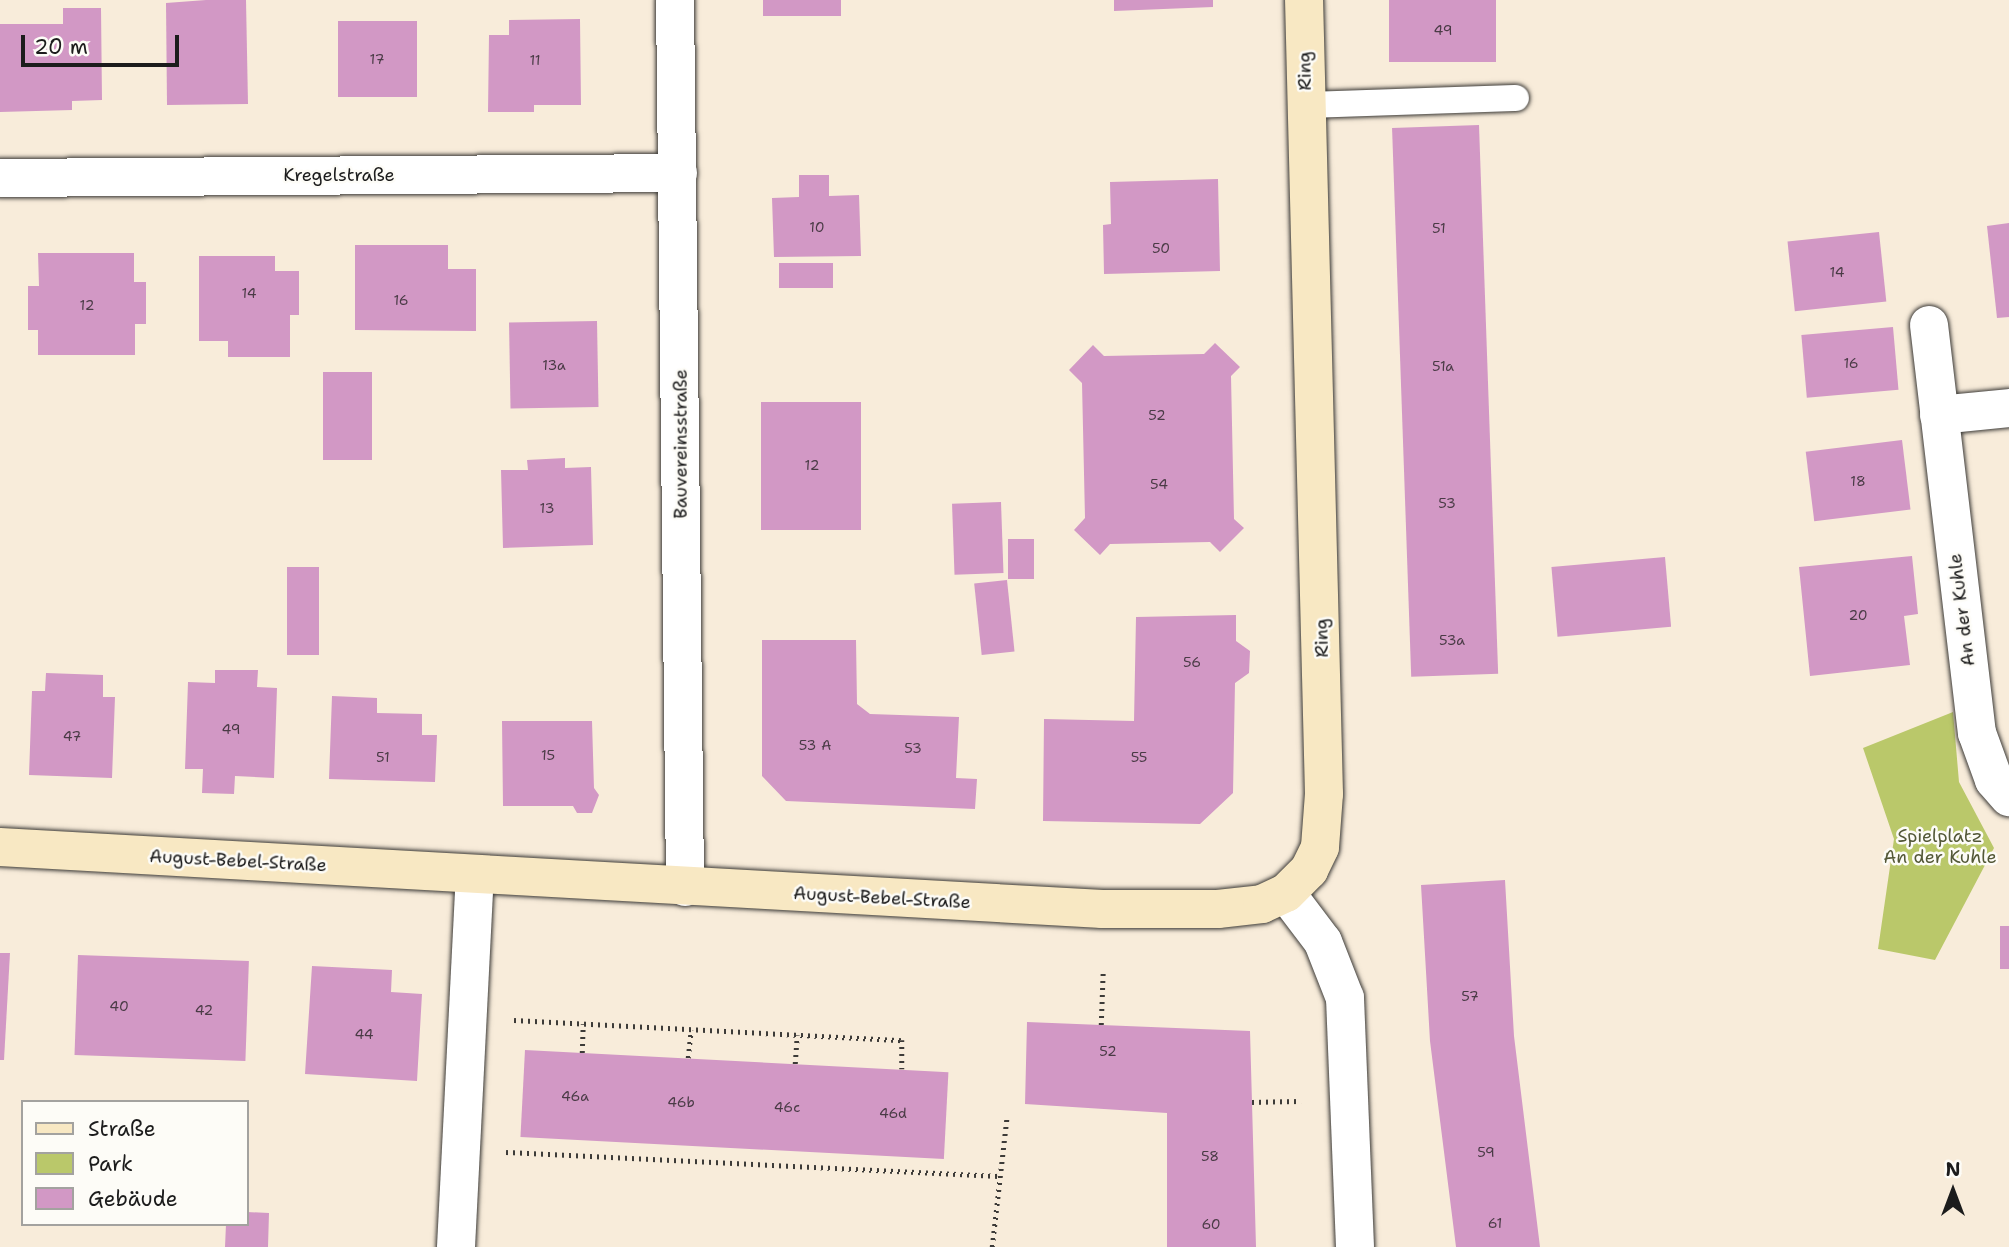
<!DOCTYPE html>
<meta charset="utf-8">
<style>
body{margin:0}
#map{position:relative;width:2009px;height:1247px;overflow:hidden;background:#f8ecda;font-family:"Shantell Sans",sans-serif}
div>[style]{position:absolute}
.green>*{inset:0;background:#bac86a}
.building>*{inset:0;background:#d298c5;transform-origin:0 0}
.path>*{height:4.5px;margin-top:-2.25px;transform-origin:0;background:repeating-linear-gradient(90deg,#3d3b38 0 2px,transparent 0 7px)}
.roads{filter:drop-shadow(0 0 2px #3d3b38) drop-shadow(0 0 2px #3d3b38)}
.lane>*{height:26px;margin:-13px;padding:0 13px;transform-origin:13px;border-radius:13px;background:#fff}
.street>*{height:38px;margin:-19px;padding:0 19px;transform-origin:19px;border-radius:19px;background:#fff}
.secondary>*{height:38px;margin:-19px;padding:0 19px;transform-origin:19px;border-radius:19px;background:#f8e8c3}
span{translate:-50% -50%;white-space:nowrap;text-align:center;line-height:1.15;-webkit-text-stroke:5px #fdfcf7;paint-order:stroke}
.number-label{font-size:14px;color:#4a3b46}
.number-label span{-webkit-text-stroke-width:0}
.street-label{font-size:18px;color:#1c1c1c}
.park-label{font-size:18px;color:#535837}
.legend{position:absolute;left:21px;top:1100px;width:228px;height:126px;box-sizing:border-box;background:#fdfcf7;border:2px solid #a3a29f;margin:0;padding:9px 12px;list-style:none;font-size:21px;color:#1c1c1c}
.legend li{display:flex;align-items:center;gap:14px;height:35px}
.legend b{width:35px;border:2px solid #a3a29f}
.north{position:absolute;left:1918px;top:1156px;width:70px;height:70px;-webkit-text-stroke:5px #fdfcf7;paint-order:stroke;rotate:0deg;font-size:19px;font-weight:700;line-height:28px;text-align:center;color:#1c1c1c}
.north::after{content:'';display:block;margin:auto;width:24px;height:32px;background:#1c1c1c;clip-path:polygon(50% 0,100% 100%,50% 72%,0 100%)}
.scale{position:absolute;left:21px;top:35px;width:158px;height:32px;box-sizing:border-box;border:4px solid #1c1c1c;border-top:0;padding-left:9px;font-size:21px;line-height:24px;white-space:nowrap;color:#1c1c1c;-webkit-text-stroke:5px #fdfcf7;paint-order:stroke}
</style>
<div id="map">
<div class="green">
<div style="clip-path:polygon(1953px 712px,1959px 782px,1994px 848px,1935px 960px,1878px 949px,1894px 839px,1863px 748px)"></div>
</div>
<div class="building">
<div style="clip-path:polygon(206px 0,246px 0,248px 104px,167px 105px,166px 3px)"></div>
<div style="left:763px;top:0;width:78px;height:16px"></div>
<div style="clip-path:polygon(1114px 0,1213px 0,1213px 7px,1114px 11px)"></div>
<div style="left:1389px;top:0;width:107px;height:62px"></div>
<div style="clip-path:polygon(63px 8px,101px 8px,102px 100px,72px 101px,72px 110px,0 112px,0 24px,63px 24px)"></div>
<div style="clip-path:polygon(580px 19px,581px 105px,534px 105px,534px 112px,488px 112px,489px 35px,509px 35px,509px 20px)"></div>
<div style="left:338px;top:21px;width:79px;height:76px"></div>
<div style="left:1479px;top:125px;width:549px;height:87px;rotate:88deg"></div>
<div style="clip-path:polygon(799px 175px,829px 175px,829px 196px,859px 195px,861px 256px,774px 257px,772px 198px,799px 197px)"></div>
<div style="clip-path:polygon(1218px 179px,1220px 271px,1104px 274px,1103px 225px,1111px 224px,1110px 182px)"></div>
<div style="clip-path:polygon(2009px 223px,2009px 317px,1997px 318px,1987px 226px)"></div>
<div style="left:1879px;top:232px;width:70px;height:92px;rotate:84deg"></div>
<div style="clip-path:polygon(355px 245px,448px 245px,448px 269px,476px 269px,476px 331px,355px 330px)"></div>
<div style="clip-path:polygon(38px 253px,134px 253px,134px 282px,146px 282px,146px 324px,135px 324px,135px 355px,38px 355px,38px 330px,28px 330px,28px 286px,39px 286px)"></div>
<div style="clip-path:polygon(199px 256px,275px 256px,275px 271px,299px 271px,299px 315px,290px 315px,290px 357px,228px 357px,228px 341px,199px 341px)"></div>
<div style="left:779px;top:263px;width:54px;height:25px"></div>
<div style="left:597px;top:321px;width:86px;height:88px;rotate:89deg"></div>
<div style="left:1893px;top:327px;width:63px;height:92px;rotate:85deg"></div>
<div style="clip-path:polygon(1215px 343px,1240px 367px,1231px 376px,1234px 519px,1244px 528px,1220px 552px,1210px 542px,1110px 544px,1100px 555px,1074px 530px,1085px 518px,1082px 383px,1069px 370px,1093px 345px,1104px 356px,1204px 354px)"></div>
<div style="left:323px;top:372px;width:49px;height:88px"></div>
<div style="left:761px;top:402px;width:100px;height:128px"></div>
<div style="left:1902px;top:440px;width:70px;height:97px;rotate:83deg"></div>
<div style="clip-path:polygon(565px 458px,565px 468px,591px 467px,593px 545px,503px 548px,501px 470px,528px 470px,527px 460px)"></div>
<div style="left:1001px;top:502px;width:71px;height:49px;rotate:88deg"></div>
<div style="left:1008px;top:539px;width:26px;height:40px"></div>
<div style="clip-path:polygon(1912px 556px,1918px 614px,1904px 616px,1910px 665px,1810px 676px,1799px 567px)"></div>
<div style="left:1665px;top:557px;width:70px;height:114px;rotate:85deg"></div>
<div style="left:287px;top:567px;width:32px;height:88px"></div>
<div style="left:1007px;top:580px;width:72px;height:33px;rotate:84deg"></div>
<div style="clip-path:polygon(1236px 615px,1236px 641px,1250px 651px,1249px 673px,1235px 683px,1233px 793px,1200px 824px,1043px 821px,1044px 719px,1134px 721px,1136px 617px)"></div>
<div style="clip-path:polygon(762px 640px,856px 640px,857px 704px,870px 714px,959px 717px,956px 778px,977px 779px,975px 809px,786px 801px,762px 776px)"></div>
<div style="clip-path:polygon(215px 670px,258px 670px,257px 687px,277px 688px,274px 778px,235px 776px,234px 794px,202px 793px,203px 769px,185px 769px,188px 682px,215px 683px)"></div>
<div style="clip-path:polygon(46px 673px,103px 675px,103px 697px,115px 697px,112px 778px,29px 775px,32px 691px,45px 691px)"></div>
<div style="clip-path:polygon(332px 696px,377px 698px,377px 713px,422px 714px,422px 735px,437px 735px,435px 782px,329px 779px)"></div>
<div style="clip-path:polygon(502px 721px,592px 721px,594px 788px,599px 795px,592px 813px,577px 813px,573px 806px,503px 806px)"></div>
<div style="clip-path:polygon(1505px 880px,1514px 1036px,1540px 1247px,1456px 1247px,1430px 1041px,1421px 885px)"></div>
<div style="left:2000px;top:926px;width:9px;height:43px"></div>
<div style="clip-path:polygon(0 953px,10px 953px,4px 1060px,0 1060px)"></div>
<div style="left:78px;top:955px;width:171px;height:100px;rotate:2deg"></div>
<div style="clip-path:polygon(312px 966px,392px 970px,391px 992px,422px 994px,417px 1081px,305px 1074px)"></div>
<div style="clip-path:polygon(1027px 1022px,1250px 1031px,1256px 1247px,1167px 1247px,1167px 1113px,1025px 1104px)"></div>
<div style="left:525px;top:1050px;width:424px;height:87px;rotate:3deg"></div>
<div style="clip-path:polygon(247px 1212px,269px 1213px,268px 1247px,225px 1247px,226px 1224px,247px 1224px)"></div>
</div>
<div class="path">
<div style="left:514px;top:1020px;width:389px;rotate:3deg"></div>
<div style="left:902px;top:1040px;width:29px;rotate:90deg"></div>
<div style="left:1101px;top:1025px;width:54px;rotate:-87.9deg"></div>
<div style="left:582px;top:1053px;width:29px;rotate:-88deg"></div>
<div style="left:688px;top:1058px;width:28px;rotate:-84deg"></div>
<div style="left:795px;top:1064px;width:29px;rotate:-86deg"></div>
<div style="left:1252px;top:1102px;width:49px;rotate:-1.2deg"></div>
<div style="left:506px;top:1152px;width:493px;rotate:2.8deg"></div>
<div style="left:992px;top:1247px;width:132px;rotate:-83.5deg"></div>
</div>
<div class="roads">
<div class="lane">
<div style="left:1306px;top:105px;width:210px;rotate:-1.9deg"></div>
</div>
<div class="street">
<div style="left:675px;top:0;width:887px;rotate:89.35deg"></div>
<div style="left:0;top:178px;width:678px;rotate:-0.42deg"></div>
<div style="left:1929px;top:325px;width:411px;rotate:83.3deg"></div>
<div style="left:1977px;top:733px;width:50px;rotate:70.1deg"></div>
<div style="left:1994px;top:780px;width:23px;rotate:49deg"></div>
<div style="left:1939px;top:415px;width:70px;rotate:-5.7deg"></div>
<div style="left:1286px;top:893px;width:61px;rotate:52.9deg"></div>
<div style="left:1323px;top:942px;width:60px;rotate:68.6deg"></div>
<div style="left:1345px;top:998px;width:249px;rotate:87.7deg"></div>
<div style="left:456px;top:1247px;width:372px;rotate:-87.1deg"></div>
</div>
<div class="secondary">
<div style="left:0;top:847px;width:1104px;rotate:3.22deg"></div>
<div style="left:1102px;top:909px;width:116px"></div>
<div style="left:1218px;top:909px;width:44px;rotate:-6.5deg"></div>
<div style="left:1262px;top:904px;width:26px;rotate:-25deg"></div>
<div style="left:1286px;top:893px;width:33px;rotate:-45deg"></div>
<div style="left:1309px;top:870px;width:25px;rotate:-64deg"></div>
<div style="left:1320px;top:847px;width:53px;rotate:-85.7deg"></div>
<div style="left:1324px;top:794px;width:794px;rotate:-91.44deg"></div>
</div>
</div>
<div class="number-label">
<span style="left:1443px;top:30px">49</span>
<span style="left:377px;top:59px">17</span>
<span style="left:535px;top:60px">11</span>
<span style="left:817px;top:227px">10</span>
<span style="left:1439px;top:228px">51</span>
<span style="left:1161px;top:248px">50</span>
<span style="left:1837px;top:272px">14</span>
<span style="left:249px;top:293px">14</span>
<span style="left:401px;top:300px">16</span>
<span style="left:87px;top:305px">12</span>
<span style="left:1851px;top:363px">16</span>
<span style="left:554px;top:365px">13a</span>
<span style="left:1443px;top:366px">51a</span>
<span style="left:1157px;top:415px">52</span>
<span style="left:812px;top:465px">12</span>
<span style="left:1858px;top:481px">18</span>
<span style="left:1159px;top:484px">54</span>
<span style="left:1447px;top:503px">53</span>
<span style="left:547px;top:508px">13</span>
<span style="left:1858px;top:615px">20</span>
<span style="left:1452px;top:640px">53a</span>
<span style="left:1192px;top:662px">56</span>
<span style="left:231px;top:729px">49</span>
<span style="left:72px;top:736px">47</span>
<span style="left:815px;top:745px">53 A</span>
<span style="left:913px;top:748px">53</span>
<span style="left:548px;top:755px">15</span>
<span style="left:383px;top:757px">51</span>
<span style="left:1139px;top:757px">55</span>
<span style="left:1470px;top:996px">57</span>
<span style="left:119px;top:1006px">40</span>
<span style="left:204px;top:1010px">42</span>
<span style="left:364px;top:1034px">44</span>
<span style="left:1108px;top:1051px">52</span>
<span style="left:575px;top:1096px">46a</span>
<span style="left:681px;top:1102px">46b</span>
<span style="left:787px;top:1107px">46c</span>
<span style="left:893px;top:1113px">46d</span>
<span style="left:1486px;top:1152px">59</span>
<span style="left:1210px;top:1156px">58</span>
<span style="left:1495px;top:1223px">61</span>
<span style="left:1211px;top:1224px">60</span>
</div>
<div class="street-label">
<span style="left:1305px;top:71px;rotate:-91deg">Ring</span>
<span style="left:339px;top:175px">Kregelstraße</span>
<span style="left:681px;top:444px;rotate:-90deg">Bauvereinsstraße</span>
<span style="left:1962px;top:610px;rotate:-97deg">An der Kuhle</span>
<span style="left:1322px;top:638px;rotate:-91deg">Ring</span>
<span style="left:238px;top:861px;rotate:3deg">August-Bebel-Straße</span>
<span style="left:882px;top:898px;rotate:3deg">August-Bebel-Straße</span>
</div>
<div class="park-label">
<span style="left:1940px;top:847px">Spielplatz<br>An der Kuhle</span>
</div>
<ul class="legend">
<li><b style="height:9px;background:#f8e8c3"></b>Straße</li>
<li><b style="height:19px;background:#bac86a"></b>Park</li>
<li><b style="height:19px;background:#d298c5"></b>Gebäude</li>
</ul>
<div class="north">N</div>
<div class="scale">20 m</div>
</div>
